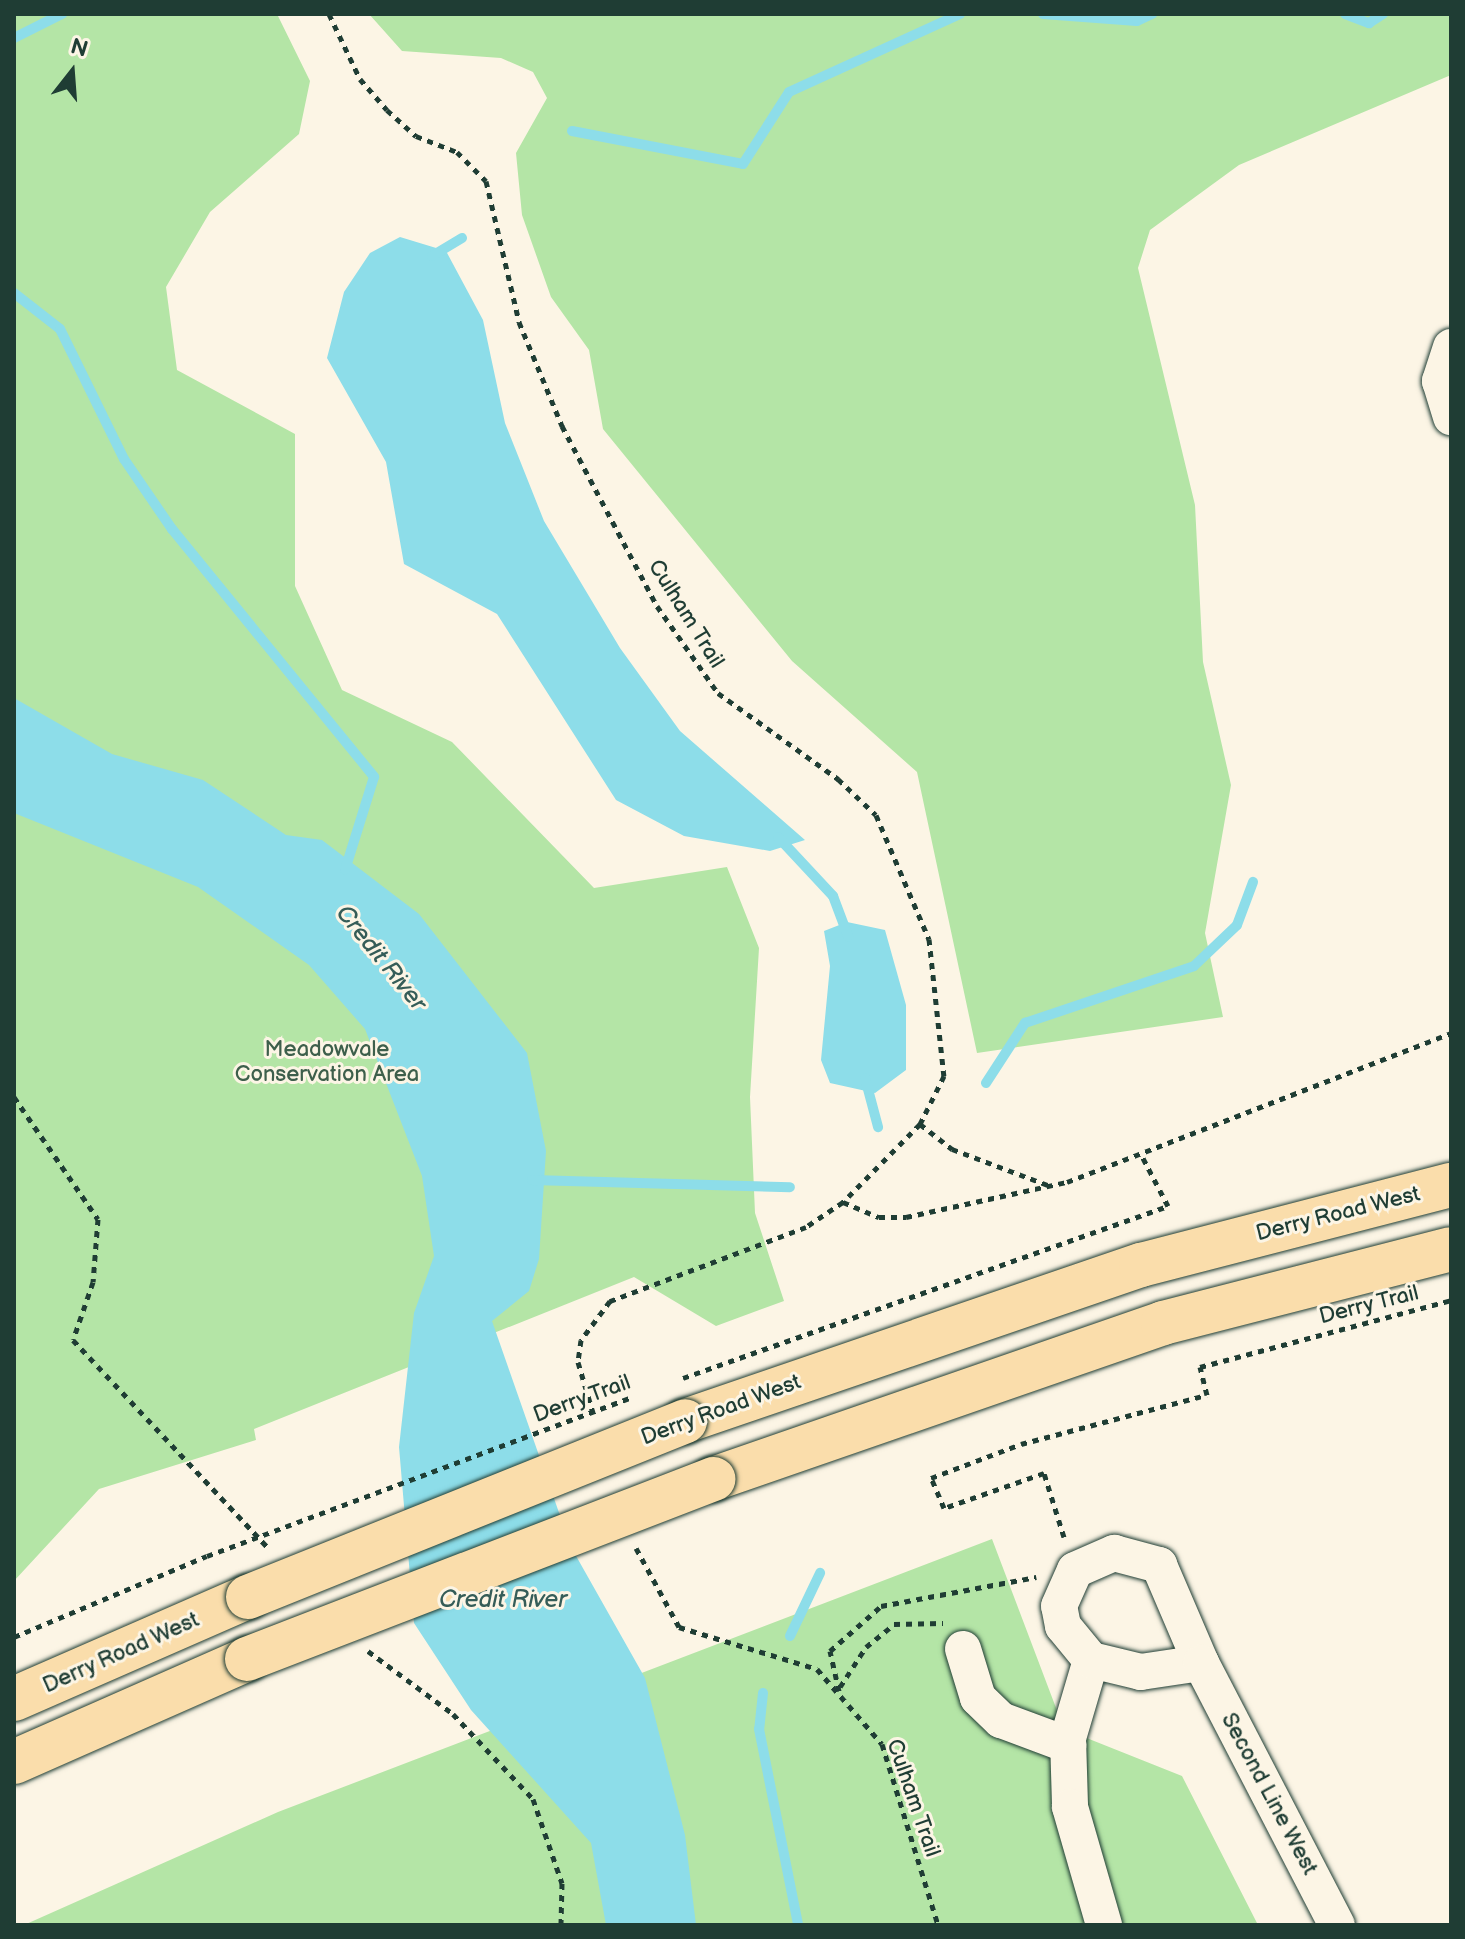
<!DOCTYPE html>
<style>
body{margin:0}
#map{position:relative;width:1465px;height:1939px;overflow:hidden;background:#fcf5e5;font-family:"Balsamiq Sans",sans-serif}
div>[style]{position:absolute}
.green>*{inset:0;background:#b4e5a6}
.water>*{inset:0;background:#8ddde9}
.stream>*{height:10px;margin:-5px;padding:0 5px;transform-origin:5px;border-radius:5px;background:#8ddde9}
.path>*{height:5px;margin-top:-2.5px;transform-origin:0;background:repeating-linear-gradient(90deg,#1f3d34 0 6px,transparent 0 12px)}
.roads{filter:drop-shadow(0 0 2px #1f3d34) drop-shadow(0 0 2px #1f3d34)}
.minor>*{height:36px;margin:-18px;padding:0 18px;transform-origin:18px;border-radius:18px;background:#fcf5e5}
.major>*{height:44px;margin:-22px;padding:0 22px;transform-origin:22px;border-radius:22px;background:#faddab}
.path-bridge>*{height:5px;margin-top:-2.5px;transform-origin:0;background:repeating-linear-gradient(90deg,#1f3d34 0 6px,transparent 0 12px)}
.bridges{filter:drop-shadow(0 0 2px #1f3d34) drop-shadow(0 0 2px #1f3d34)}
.major-bridge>*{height:44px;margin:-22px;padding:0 22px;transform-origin:22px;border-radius:22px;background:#faddab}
span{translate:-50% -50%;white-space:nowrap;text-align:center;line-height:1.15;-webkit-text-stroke:6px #fcf5e5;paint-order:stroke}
.street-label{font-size:22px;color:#1f3d34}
.park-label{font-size:22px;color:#3d5f4b}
.water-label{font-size:24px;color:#355d58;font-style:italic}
.frame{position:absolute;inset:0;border:16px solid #1f3d34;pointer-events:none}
.north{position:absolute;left:32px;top:32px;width:80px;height:80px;-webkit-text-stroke:6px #fcf5e5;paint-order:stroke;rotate:17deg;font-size:22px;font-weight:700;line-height:32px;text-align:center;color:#1f3d34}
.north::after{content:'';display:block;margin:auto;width:28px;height:36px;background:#1f3d34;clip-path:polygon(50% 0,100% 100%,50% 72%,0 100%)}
</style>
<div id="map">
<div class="green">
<div style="clip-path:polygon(14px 14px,277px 14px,310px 81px,299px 134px,210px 212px,166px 287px,177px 370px,295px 434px,295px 586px,342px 690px,452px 742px,594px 888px,727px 867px,759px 948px,750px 1097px,755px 1213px,784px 1301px,716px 1326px,634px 1277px,254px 1429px,256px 1440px,99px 1489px,14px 1581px)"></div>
<div style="clip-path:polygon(369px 14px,1451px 14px,1451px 75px,1239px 165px,1150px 230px,1138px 268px,1195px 505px,1203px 662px,1231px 785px,1205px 933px,1223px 1017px,977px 1053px,917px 772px,792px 661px,603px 429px,589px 350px,551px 297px,522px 215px,516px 153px,547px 98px,533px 72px,501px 58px,402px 51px)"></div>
<div style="clip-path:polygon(992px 1539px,1064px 1729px,1182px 1776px,1258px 1925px,24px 1925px,278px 1812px)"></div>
</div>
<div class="water">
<div style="clip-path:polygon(400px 237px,446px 251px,483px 320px,505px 423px,544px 521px,620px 648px,680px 731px,805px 840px,770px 851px,684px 836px,616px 800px,497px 614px,404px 564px,386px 462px,327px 358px,344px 292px,370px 253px)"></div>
<div style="clip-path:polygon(14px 698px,112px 754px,203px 780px,286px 835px,322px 840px,419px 914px,527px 1053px,546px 1151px,539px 1259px,529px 1291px,492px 1321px,571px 1547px,645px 1678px,685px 1835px,696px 1925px,606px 1925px,591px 1843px,471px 1710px,414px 1623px,399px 1447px,414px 1313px,434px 1256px,422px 1176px,365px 1029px,309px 965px,198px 887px,14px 813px)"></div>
<div style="clip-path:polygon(847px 922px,885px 930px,906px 1005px,906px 1070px,875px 1093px,830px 1083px,821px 1060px,830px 966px,824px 931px)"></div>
</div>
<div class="stream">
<div style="left:1043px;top:14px;width:94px;rotate:4.3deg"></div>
<div style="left:1137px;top:21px;width:17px;rotate:-25deg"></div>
<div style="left:1345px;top:14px;width:26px;rotate:21deg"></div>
<div style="left:1369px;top:23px;width:17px;rotate:-33deg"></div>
<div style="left:14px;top:38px;width:54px;rotate:-26.6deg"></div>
<div style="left:572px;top:131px;width:174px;rotate:10.9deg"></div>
<div style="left:743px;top:164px;width:85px;rotate:-57.4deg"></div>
<div style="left:789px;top:92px;width:188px;rotate:-24.5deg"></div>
<div style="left:432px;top:256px;width:35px;rotate:-31deg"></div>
<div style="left:14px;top:293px;width:58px;rotate:38deg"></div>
<div style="left:60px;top:329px;width:145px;rotate:63.8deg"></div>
<div style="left:124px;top:459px;width:85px;rotate:55.6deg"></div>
<div style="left:172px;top:529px;width:320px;rotate:50.8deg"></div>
<div style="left:374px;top:777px;width:97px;rotate:107.3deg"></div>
<div style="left:778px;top:837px;width:81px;rotate:47deg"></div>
<div style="left:833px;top:896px;width:43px;rotate:69.4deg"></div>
<div style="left:865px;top:1078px;width:51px;rotate:75.1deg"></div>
<div style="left:986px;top:1083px;width:72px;rotate:-57deg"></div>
<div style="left:1025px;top:1023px;width:178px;rotate:-18.6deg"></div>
<div style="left:1194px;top:966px;width:59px;rotate:-43.6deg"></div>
<div style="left:1237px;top:925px;width:46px;rotate:-69.6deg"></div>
<div style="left:532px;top:1180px;width:258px;rotate:1.6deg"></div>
<div style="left:790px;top:1636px;width:70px;rotate:-64.5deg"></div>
<div style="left:763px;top:1693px;width:36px;rotate:96deg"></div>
<div style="left:759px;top:1729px;width:200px;rotate:78.7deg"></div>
</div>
<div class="path">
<div style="left:329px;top:14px;width:72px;rotate:64.5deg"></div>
<div style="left:360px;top:79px;width:41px;rotate:48.9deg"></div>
<div style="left:387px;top:110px;width:39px;rotate:42deg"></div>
<div style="left:416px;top:136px;width:44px;rotate:21.3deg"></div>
<div style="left:457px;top:152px;width:41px;rotate:45deg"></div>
<div style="left:486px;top:181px;width:145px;rotate:76.8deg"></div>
<div style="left:519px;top:322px;width:113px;rotate:67.5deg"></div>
<div style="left:562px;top:426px;width:204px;rotate:62.2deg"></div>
<div style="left:657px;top:606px;width:106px;rotate:55deg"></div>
<div style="left:718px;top:693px;width:148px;rotate:35.6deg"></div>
<div style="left:838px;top:779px;width:52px;rotate:43.5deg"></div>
<div style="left:876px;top:815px;width:135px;rotate:66.9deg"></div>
<div style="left:929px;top:939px;width:138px;rotate:83.8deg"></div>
<div style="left:944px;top:1076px;width:54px;rotate:116.6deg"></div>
<div style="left:920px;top:1124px;width:110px;rotate:134.6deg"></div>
<div style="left:843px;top:1202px;width:45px;rotate:146deg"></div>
<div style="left:806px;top:1227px;width:210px;rotate:159.3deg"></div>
<div style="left:610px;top:1301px;width:49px;rotate:126.6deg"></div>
<div style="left:581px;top:1340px;width:22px;rotate:98deg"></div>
<div style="left:578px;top:1362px;width:56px;rotate:73.5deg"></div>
<div style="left:14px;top:1097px;width:148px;rotate:55.5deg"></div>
<div style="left:98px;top:1219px;width:63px;rotate:94.5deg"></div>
<div style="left:93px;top:1282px;width:61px;rotate:109deg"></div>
<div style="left:73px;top:1340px;width:287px;rotate:46.8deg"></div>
<div style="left:920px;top:1124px;width:41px;rotate:38deg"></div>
<div style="left:952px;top:1149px;width:103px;rotate:20.6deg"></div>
<div style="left:843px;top:1202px;width:39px;rotate:23deg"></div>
<div style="left:879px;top:1217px;width:27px"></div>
<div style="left:906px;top:1217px;width:165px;rotate:-12.3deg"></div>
<div style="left:1067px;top:1182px;width:412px;rotate:-21.2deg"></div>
<div style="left:683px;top:1378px;width:515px;rotate:-19.53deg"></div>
<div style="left:1168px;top:1206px;width:56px;rotate:-117.5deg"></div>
<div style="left:1064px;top:1537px;width:67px;rotate:-107.4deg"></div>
<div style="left:1044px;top:1473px;width:106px;rotate:160.7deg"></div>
<div style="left:944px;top:1508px;width:33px;rotate:-113deg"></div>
<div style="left:931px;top:1478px;width:96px;rotate:-20.7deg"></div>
<div style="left:1021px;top:1444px;width:192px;rotate:-14.8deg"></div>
<div style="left:1207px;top:1395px;width:29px;rotate:-104deg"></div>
<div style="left:1200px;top:1367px;width:260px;rotate:-14.9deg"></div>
<div style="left:636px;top:1548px;width:90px;rotate:61.4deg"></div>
<div style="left:679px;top:1627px;width:144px;rotate:16.9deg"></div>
<div style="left:817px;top:1669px;width:99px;rotate:49.1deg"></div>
<div style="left:882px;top:1744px;width:189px;rotate:72.8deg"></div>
<div style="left:14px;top:1637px;width:209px;rotate:-22.8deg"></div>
<div style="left:368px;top:1651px;width:106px;rotate:36.5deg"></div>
<div style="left:453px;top:1714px;width:117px;rotate:46.7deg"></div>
<div style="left:533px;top:1799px;width:89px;rotate:71deg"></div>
<div style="left:562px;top:1883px;width:42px;rotate:91.4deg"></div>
<div style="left:840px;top:1687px;width:48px;rotate:-57deg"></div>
<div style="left:866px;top:1647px;width:36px;rotate:-39deg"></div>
<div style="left:894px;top:1624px;width:49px;rotate:-1.2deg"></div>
<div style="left:839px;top:1691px;width:41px;rotate:-102.7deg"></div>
<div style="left:830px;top:1651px;width:68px;rotate:-41.4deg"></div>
<div style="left:881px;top:1606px;width:158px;rotate:-10.6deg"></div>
</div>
<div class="roads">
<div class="minor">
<div style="left:1451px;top:347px;width:36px;rotate:108deg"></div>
<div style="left:1440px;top:381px;width:38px;rotate:73deg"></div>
<div style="left:963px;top:1649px;width:51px;rotate:73deg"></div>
<div style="left:978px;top:1698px;width:32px;rotate:44deg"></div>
<div style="left:1001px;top:1720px;width:72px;rotate:20.5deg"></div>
<div style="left:1091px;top:1660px;width:81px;rotate:106.4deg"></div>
<div style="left:1068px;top:1738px;width:69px;rotate:88.3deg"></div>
<div style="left:1070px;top:1807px;width:123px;rotate:73.9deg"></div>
<div style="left:1201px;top:1663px;width:61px;rotate:171.5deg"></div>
<div style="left:1141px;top:1672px;width:51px;rotate:-166.5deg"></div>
<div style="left:1091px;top:1660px;width:44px;rotate:-129.5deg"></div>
<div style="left:1063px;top:1626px;width:20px;rotate:-101deg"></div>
<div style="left:1059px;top:1606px;width:39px;rotate:-66deg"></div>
<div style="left:1075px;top:1570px;width:43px;rotate:-23.6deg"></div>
<div style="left:1114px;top:1553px;width:47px;rotate:14.9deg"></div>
<div style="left:1159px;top:1565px;width:107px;rotate:66.8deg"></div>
<div style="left:1201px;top:1663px;width:295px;rotate:62.6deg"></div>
</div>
<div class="major">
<div style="left:685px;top:1421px;width:482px;rotate:-18.9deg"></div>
<div style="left:1141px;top:1265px;width:320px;rotate:-14.5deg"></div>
<div style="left:713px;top:1479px;width:476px;rotate:-19.1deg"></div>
<div style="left:1163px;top:1323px;width:297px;rotate:-14.4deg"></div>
<div style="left:14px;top:1699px;width:255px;rotate:-23.6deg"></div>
<div style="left:14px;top:1762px;width:255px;rotate:-23.8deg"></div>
</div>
</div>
<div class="path-bridge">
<div style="left:207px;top:1556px;width:455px;rotate:-20.5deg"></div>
</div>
<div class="bridges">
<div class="major-bridge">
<div style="left:248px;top:1597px;width:471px;rotate:-21.9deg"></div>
<div style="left:247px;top:1659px;width:500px;rotate:-21.1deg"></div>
</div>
</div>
<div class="street-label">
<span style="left:686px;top:614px;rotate:58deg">Culham Trail</span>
<span style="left:1338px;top:1214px;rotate:-14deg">Derry Road West</span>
<span style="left:1369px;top:1305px;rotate:-14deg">Derry Trail</span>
<span style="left:582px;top:1399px;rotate:-20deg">Derry Trail</span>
<span style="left:721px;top:1410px;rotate:-20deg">Derry Road West</span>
<span style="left:121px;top:1653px;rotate:-24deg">Derry Road West</span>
<span style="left:1269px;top:1794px;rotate:62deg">Second Line West</span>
<span style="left:913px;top:1798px;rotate:71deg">Culham Trail</span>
</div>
<div class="park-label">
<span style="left:327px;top:1062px">Meadowvale<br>Conservation Area</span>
</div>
<div class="water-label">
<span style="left:381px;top:958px;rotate:51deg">Credit River</span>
<span style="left:503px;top:1600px">Credit River</span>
</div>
<div class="frame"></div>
<div class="north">N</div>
</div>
